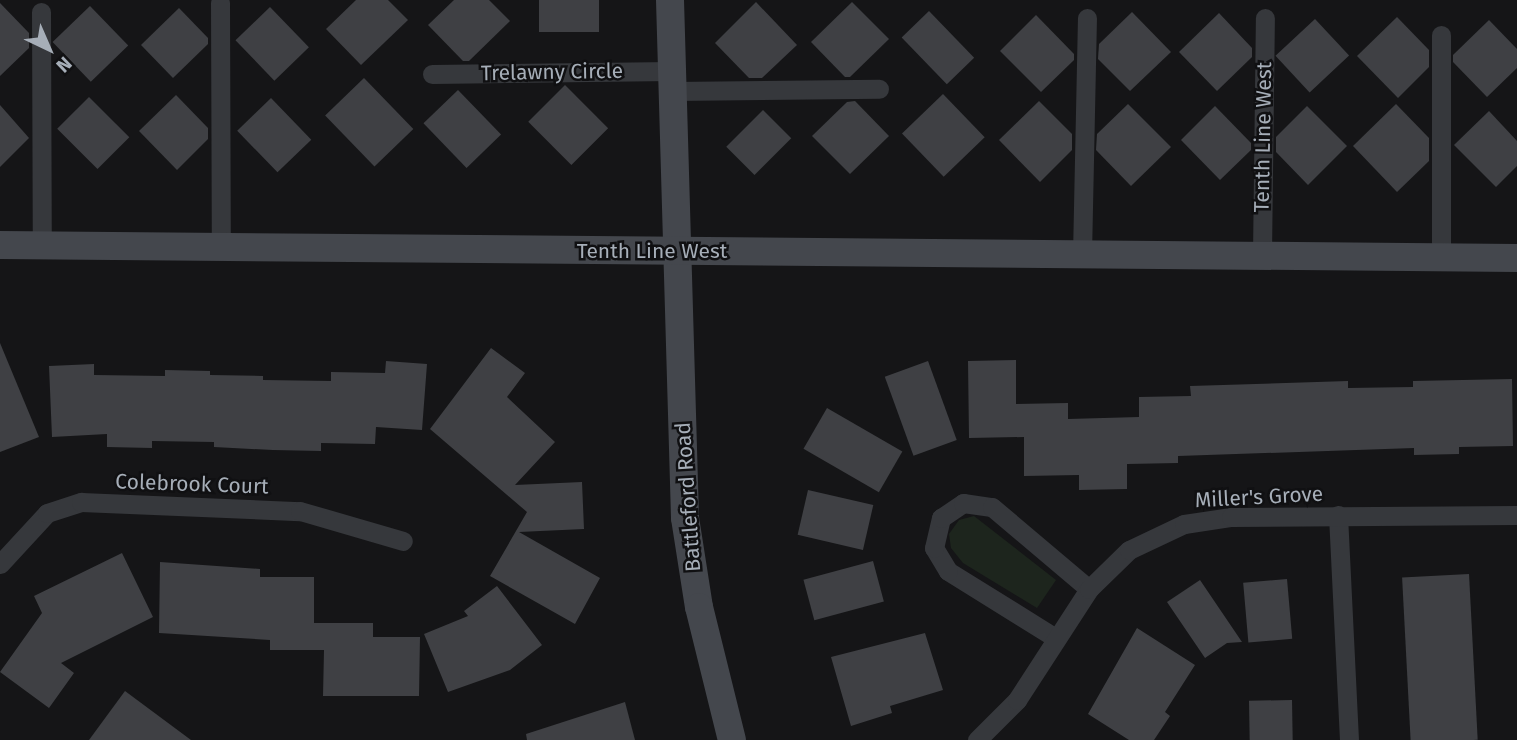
<!DOCTYPE html>
<style>
body{margin:0}
#map{position:relative;width:1517px;height:740px;overflow:hidden;background:#151517;font-family:"Fira Sans",sans-serif}
div>[style]{position:absolute}
.green>*{inset:0;background:#1d251d}
.building>*{inset:0;background:#3f4044;transform-origin:0 0}
.street>*{height:19px;margin:-9.5px;padding:0 9.5px;transform-origin:9.5px;border-radius:9.5px;background:#36383c}
.secondary>*{height:28px;margin:-14px;padding:0 14px;transform-origin:14px;border-radius:14px;background:#44474d}
span{translate:-50% -50%;white-space:nowrap;text-align:center;line-height:1.15;-webkit-text-stroke:5px #101012;paint-order:stroke}
.street-label{font-size:21px;color:#a6aeb8}
.north{position:absolute;left:14px;top:14px;width:70px;height:70px;-webkit-text-stroke:5px #101012;paint-order:stroke;rotate:136deg;font-size:19px;font-weight:700;line-height:28px;text-align:center;color:#a6aeb8}
.north::after{content:'';display:block;margin:auto;width:24px;height:32px;background:#a6aeb8;clip-path:polygon(50% 0,100% 100%,50% 72%,0 100%)}
</style>
<div id="map">
<div class="green">
<div style="clip-path:polygon(974px 516px,1056px 580px,1037px 608px,963px 563px,951px 548px,949px 534px,959px 520px)"></div>
</div>
<div class="building">
<div style="clip-path:polygon(356px 0,388px 0,408px 20px,361px 65px,326px 29px)"></div>
<div style="clip-path:polygon(454px 0,489px 0,510px 21px,469px 61px,463px 61px,428px 25px)"></div>
<div style="left:539px;top:0;width:60px;height:32px"></div>
<div style="clip-path:polygon(756px 2px,797px 45px,762px 78px,749px 78px,715px 43px)"></div>
<div style="clip-path:polygon(852px 2px,889px 39px,850px 77px,845px 77px,811px 42px)"></div>
<div style="clip-path:polygon(0 3px,29px 33px,29px 48px,0 76px)"></div>
<div style="left:90px;top:6px;width:55px;height:52px;rotate:46deg"></div>
<div style="left:270px;top:7px;width:56px;height:48px;rotate:46deg"></div>
<div style="clip-path:polygon(179px 8px,208px 38px,208px 44px,173px 78px,141px 45px)"></div>
<div style="left:929px;top:11px;width:65px;height:38px;rotate:46deg"></div>
<div style="clip-path:polygon(1132px 12px,1171px 52px,1130px 91px,1098px 59px,1099px 44px)"></div>
<div style="clip-path:polygon(1219px 13px,1252px 48px,1252px 57px,1217px 91px,1179px 52px)"></div>
<div style="clip-path:polygon(1036px 15px,1074px 54px,1074px 60px,1041px 92px,1000px 51px)"></div>
<div style="clip-path:polygon(1397px 17px,1429px 50px,1429px 67px,1398px 98px,1357px 56px)"></div>
<div style="left:1315px;top:19px;width:50px;height:54px;rotate:47deg"></div>
<div style="clip-path:polygon(1489px 20px,1517px 49px,1517px 68px,1487px 97px,1453px 62px,1453px 55px)"></div>
<div style="left:364px;top:78px;width:71px;height:54px;rotate:46deg"></div>
<div style="left:565px;top:85px;width:61px;height:52px;rotate:45deg"></div>
<div style="left:458px;top:90px;width:62px;height:48px;rotate:46deg"></div>
<div style="left:943px;top:94px;width:60px;height:57px;rotate:46deg"></div>
<div style="clip-path:polygon(176px 95px,208px 128px,208px 139px,177px 170px,139px 131px)"></div>
<div style="left:89px;top:97px;width:57px;height:45px;rotate:45deg"></div>
<div style="left:271px;top:98px;width:58px;height:47px;rotate:46deg"></div>
<div style="clip-path:polygon(855px 101px,889px 136px,850px 174px,812px 136px,847px 102px)"></div>
<div style="clip-path:polygon(1039px 101px,1072px 134px,1072px 150px,1040px 182px,999px 140px)"></div>
<div style="clip-path:polygon(1128px 104px,1171px 147px,1131px 186px,1096px 150px,1097px 134px)"></div>
<div style="clip-path:polygon(1396px 104px,1429px 138px,1429px 161px,1397px 192px,1353px 146px)"></div>
<div style="clip-path:polygon(0 105px,29px 138px,0 167px)"></div>
<div style="clip-path:polygon(1215px 106px,1251px 143px,1251px 150px,1220px 180px,1181px 140px)"></div>
<div style="clip-path:polygon(1307px 106px,1347px 146px,1308px 185px,1276px 152px,1276px 137px)"></div>
<div style="left:763px;top:110px;width:40px;height:52px;rotate:45deg"></div>
<div style="clip-path:polygon(1489px 111px,1517px 141px,1517px 166px,1496px 187px,1454px 145px)"></div>
<div style="clip-path:polygon(0 343px,39px 437px,0 452px)"></div>
<div style="clip-path:polygon(491px 348px,525px 373px,507px 397px,555px 442px,515px 485px,582px 482px,584px 529px,519px 532px,600px 578px,575px 624px,490px 576px,527px 512px,430px 429px)"></div>
<div style="clip-path:polygon(1016px 360px,1016px 404px,1068px 403px,1068px 419px,1139px 417px,1139px 397px,1191px 396px,1190px 386px,1348px 381px,1348px 388px,1413px 387px,1413px 381px,1512px 379px,1513px 446px,1459px 447px,1459px 454px,1414px 455px,1414px 448px,1178px 456px,1178px 463px,1127px 464px,1127px 489px,1079px 490px,1079px 475px,1024px 476px,1024px 437px,969px 438px,968px 361px)"></div>
<div style="clip-path:polygon(386px 361px,427px 364px,422px 430px,376px 427px,375px 444px,321px 443px,321px 451px,273px 450px,214px 447px,214px 442px,152px 441px,152px 448px,107px 447px,107px 434px,52px 437px,49px 366px,94px 364px,94px 375px,165px 376px,165px 370px,210px 371px,210px 375px,263px 376px,263px 380px,331px 381px,331px 372px,385px 373px)"></div>
<div style="left:928px;top:361px;width:84px;height:46px;rotate:70deg"></div>
<div style="left:827px;top:408px;width:87px;height:47px;rotate:30deg"></div>
<div style="left:808px;top:490px;width:67px;height:46px;rotate:13deg"></div>
<div style="clip-path:polygon(122px 553px,153px 617px,61px 663px,74px 673px,49px 708px,0 672px,42px 613px,34px 596px)"></div>
<div style="left:873px;top:561px;width:42px;height:72px;rotate:75deg"></div>
<div style="clip-path:polygon(160px 562px,260px 569px,260px 577px,314px 577px,314px 623px,373px 623px,373px 637px,420px 637px,419px 696px,323px 696px,324px 650px,270px 650px,270px 640px,159px 633px)"></div>
<div style="left:1469px;top:574px;width:166px;height:67px;rotate:87deg"></div>
<div style="left:1287px;top:579px;width:60px;height:44px;rotate:85deg"></div>
<div style="clip-path:polygon(1200px 580px,1242px 642px,1227px 643px,1205px 658px,1167px 602px)"></div>
<div style="clip-path:polygon(497px 586px,542px 645px,510px 670px,448px 692px,424px 634px,468px 616px,464px 611px)"></div>
<div style="clip-path:polygon(1137px 628px,1195px 665px,1165px 712px,1170px 716px,1154px 740px,1129px 740px,1088px 714px)"></div>
<div style="clip-path:polygon(925px 633px,943px 690px,890px 706px,892px 713px,851px 726px,831px 657px)"></div>
<div style="clip-path:polygon(125px 691px,191px 740px,89px 740px)"></div>
<div style="left:1292px;top:700px;width:40px;height:43px;rotate:89deg"></div>
<div style="clip-path:polygon(625px 702px,635px 740px,527px 740px,526px 734px)"></div>
</div>
<div class="street">
<div style="left:220px;top:3px;width:244px;rotate:89.8deg"></div>
<div style="left:41px;top:12px;width:233px;rotate:89.8deg"></div>
<div style="left:432px;top:74px;width:240px;rotate:-0.7deg"></div>
<div style="left:673px;top:91px;width:206px;rotate:-0.6deg"></div>
<div style="left:1082px;top:255px;width:237px;rotate:-88.8deg"></div>
<div style="left:1262px;top:255px;width:237px;rotate:-89.3deg"></div>
<div style="left:1441px;top:257px;width:222px;rotate:-90deg"></div>
<div style="left:1338px;top:515px;width:225px;rotate:87.2deg"></div>
<div style="left:0;top:564px;width:69px;rotate:-47.3deg"></div>
<div style="left:47px;top:513px;width:36px;rotate:-18deg"></div>
<div style="left:81px;top:502px;width:219px;rotate:2.4deg"></div>
<div style="left:300px;top:511px;width:107px;rotate:16.2deg"></div>
<div style="left:1054px;top:637px;width:125px;rotate:-148.1deg"></div>
<div style="left:948px;top:571px;width:27px;rotate:-121deg"></div>
<div style="left:934px;top:548px;width:31px;rotate:-77deg"></div>
<div style="left:941px;top:518px;width:27px;rotate:-34deg"></div>
<div style="left:963px;top:503px;width:29px;rotate:8deg"></div>
<div style="left:992px;top:507px;width:127px;rotate:40.2deg"></div>
<div style="left:977px;top:740px;width:57px;rotate:-45deg"></div>
<div style="left:1017px;top:700px;width:132px;rotate:-57deg"></div>
<div style="left:1089px;top:589px;width:56px;rotate:-44.3deg"></div>
<div style="left:1129px;top:550px;width:61px;rotate:-25.3deg"></div>
<div style="left:1184px;top:524px;width:48px;rotate:-8.5deg"></div>
<div style="left:1231px;top:517px;width:286px;rotate:-0.4deg"></div>
</div>
<div class="secondary">
<div style="left:670px;top:0;width:518px;rotate:88.34deg"></div>
<div style="left:685px;top:518px;width:90px;rotate:81.1deg"></div>
<div style="left:699px;top:607px;width:137px;rotate:76.1deg"></div>
<div style="left:0;top:245px;width:1517px;rotate:0.49deg"></div>
</div>
<div class="street-label">
<span style="left:552px;top:72px;rotate:-1deg">Trelawny Circle</span>
<span style="left:1263px;top:137px;rotate:-89deg">Tenth Line West</span>
<span style="left:652px;top:251px">Tenth Line West</span>
<span style="left:192px;top:484px;rotate:2deg">Colebrook Court</span>
<span style="left:688px;top:497px;rotate:-94deg">Battleford Road</span>
<span style="left:1259px;top:497px;rotate:-3deg">Miller's Grove</span>
</div>
<div class="north">N</div>
</div>
